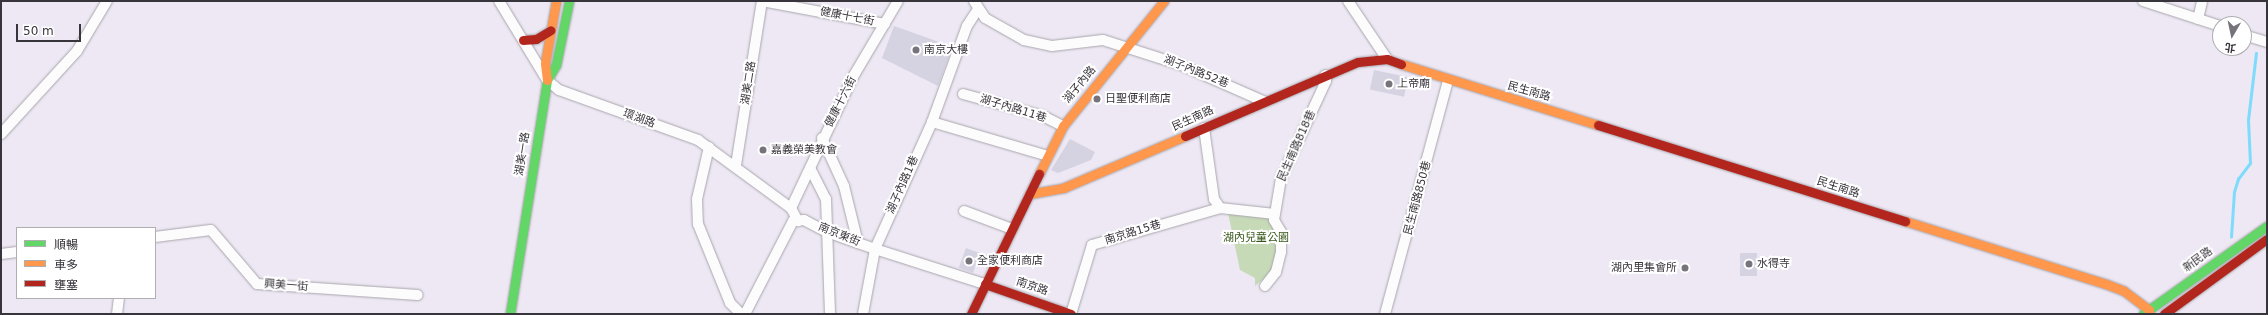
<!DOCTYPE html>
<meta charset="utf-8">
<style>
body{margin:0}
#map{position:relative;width:2268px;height:315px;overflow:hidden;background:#ede8f3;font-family:"DejaVu Sans","Noto Sans TC",sans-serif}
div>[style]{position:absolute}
.green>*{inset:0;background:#c6dab8}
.stream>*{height:2.5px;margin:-1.25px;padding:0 1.25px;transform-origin:1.25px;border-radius:1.25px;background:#7edbfb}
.building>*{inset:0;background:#d5d2e1;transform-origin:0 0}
.roads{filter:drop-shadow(0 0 1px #a9a5ad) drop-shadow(0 0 1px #a9a5ad)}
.street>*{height:10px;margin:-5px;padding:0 5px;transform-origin:5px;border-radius:5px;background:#fcfcfd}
.fast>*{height:9px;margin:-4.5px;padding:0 4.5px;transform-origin:4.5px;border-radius:4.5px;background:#63d668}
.slow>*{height:9px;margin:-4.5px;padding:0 4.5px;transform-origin:4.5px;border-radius:4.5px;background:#ff974d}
.jam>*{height:9px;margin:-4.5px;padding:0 4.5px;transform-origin:4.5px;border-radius:4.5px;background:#b3261e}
.dots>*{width:11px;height:11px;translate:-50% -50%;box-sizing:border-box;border:2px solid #fff;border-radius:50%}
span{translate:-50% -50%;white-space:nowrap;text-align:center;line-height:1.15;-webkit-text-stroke:4px #fff;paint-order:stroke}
.street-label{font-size:11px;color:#38343b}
.poi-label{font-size:11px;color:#38343b}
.left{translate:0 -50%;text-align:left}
.right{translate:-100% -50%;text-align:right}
.park-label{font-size:11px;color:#37561a}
.frame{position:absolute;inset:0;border:2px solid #38343b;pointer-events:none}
.legend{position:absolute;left:16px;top:227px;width:140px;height:72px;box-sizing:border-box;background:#fff;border:1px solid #afaeb1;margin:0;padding:5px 7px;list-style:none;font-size:12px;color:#38343b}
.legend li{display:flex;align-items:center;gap:8px;height:20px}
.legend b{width:20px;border:1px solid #afaeb1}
.north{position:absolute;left:2212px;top:16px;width:40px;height:40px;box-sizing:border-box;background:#fff;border:1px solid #afaeb1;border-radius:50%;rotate:189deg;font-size:11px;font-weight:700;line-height:16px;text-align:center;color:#38343b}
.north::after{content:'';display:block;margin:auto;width:14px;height:18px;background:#77737b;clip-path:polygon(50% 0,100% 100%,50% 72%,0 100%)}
.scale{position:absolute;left:16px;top:24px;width:65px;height:18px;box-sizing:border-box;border:2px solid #38343b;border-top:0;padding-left:5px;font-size:12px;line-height:14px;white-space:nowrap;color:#38343b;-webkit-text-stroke:3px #fff;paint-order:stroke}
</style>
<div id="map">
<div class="green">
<div style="clip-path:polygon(1228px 213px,1270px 217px,1279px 232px,1279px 253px,1273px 271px,1255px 286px,1255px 278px,1240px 270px)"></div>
</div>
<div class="stream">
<div style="left:2231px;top:237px;width:45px;rotate:-86.2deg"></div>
<div style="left:2234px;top:192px;width:14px;rotate:-73deg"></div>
<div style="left:2238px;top:179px;width:20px;rotate:-53deg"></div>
<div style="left:2250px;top:163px;width:43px;rotate:-92.7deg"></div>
<div style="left:2248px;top:120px;width:67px;rotate:-83.2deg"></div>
</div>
<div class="building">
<div style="clip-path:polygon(894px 26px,942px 43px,949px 56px,938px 86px,882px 58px)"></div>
<div style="left:1374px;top:70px;width:35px;height:20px;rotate:12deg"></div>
<div style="clip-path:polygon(1070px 139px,1095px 152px,1091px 160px,1058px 173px,1051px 170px)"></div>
<div style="left:966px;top:248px;width:15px;height:21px;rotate:20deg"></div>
<div style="left:1740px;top:253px;width:17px;height:23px"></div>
</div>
<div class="roads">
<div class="street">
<div style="left:499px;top:1px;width:92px;rotate:58.7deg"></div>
<div style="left:547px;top:80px;width:16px;rotate:40deg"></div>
<div style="left:559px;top:90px;width:148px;rotate:19.8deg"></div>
<div style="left:698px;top:140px;width:115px;rotate:36.2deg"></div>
<div style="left:791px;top:208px;width:15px;rotate:62deg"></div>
<div style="left:762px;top:1px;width:125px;rotate:10.6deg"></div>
<div style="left:974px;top:1px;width:20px;rotate:57deg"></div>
<div style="left:985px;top:18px;width:45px;rotate:29.4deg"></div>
<div style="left:1024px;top:40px;width:29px;rotate:12deg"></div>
<div style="left:1052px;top:46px;width:51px;rotate:-6.7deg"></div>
<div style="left:1103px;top:40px;width:82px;rotate:17.8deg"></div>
<div style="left:1181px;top:65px;width:90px;rotate:23.7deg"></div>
<div style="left:1348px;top:1px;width:70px;rotate:56.1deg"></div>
<div style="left:2143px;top:1px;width:81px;rotate:18deg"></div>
<div style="left:2198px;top:19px;width:18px;rotate:-77deg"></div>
<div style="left:2244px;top:35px;width:24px;rotate:17deg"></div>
<div style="left:963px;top:94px;width:83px;rotate:15.4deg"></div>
<div style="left:1043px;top:116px;width:22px;rotate:27deg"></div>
<div style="left:932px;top:122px;width:121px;rotate:16.3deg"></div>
<div style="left:1204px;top:128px;width:72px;rotate:82deg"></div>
<div style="left:1214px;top:199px;width:11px;rotate:56deg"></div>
<div style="left:1220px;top:208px;width:55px;rotate:6.2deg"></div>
<div style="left:1px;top:134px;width:113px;rotate:-47.5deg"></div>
<div style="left:77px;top:51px;width:58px;rotate:-59deg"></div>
<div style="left:822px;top:138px;width:53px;rotate:65.4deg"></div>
<div style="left:844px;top:186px;width:59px;rotate:76.2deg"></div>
<div style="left:709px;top:147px;width:53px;rotate:103deg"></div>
<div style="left:697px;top:199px;width:25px;rotate:88deg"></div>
<div style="left:698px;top:224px;width:85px;rotate:67.9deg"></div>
<div style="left:730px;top:303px;width:16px;rotate:45deg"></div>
<div style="left:736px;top:165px;width:166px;rotate:-81deg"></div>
<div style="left:810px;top:168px;width:35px;rotate:63deg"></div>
<div style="left:826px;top:199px;width:115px;rotate:88deg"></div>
<div style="left:791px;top:208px;width:145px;rotate:-64.7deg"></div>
<div style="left:853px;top:77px;width:88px;rotate:-59.4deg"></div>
<div style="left:964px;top:211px;width:51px;rotate:20.6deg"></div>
<div style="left:155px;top:237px;width:56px;rotate:-7.1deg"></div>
<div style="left:211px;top:230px;width:71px;rotate:49.6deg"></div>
<div style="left:257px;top:284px;width:161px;rotate:3.9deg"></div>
<div style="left:1px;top:254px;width:16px;rotate:-7deg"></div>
<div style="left:1265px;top:286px;width:18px;rotate:-52deg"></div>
<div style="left:1276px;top:272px;width:21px;rotate:-76deg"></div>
<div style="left:1281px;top:252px;width:20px;rotate:-90deg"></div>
<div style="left:1281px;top:232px;width:14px;rotate:-120deg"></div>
<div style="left:1274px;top:220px;width:43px;rotate:-80.5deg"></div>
<div style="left:1281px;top:178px;width:107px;rotate:-65.1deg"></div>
<div style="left:1326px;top:81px;width:6px;rotate:-99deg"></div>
<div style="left:117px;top:314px;width:16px;rotate:-83deg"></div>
<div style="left:745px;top:314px;width:105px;rotate:-62.7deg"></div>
<div style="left:793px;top:221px;width:11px;rotate:-5deg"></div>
<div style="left:804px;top:220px;width:26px;rotate:28deg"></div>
<div style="left:827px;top:232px;width:51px;rotate:19.5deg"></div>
<div style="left:875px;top:249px;width:115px;rotate:17.7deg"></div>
<div style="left:863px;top:314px;width:66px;rotate:-79.5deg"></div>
<div style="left:875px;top:249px;width:139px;rotate:-65.8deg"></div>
<div style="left:932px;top:122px;width:102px;rotate:-70deg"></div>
<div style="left:967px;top:26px;width:20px;rotate:-57deg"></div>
<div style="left:1071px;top:314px;width:72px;rotate:-73.1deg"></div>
<div style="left:1092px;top:245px;width:133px;rotate:-16.1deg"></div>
<div style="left:1385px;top:314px;width:241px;rotate:-74.9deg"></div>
</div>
<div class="fast">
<div style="left:510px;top:314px;width:237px;rotate:-81deg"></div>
<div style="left:547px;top:80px;width:17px;rotate:-59deg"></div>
<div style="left:556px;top:65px;width:65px;rotate:-78.5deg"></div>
<div style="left:2143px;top:314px;width:152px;rotate:-35.4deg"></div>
</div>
<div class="slow">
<div style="left:1401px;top:64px;width:206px;rotate:17.2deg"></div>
<div style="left:547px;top:80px;width:17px;rotate:-97deg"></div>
<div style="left:545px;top:63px;width:63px;rotate:-79.9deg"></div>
<div style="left:1039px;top:174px;width:54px;rotate:-63.4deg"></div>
<div style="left:1063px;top:126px;width:161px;rotate:-51.1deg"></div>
<div style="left:1029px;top:194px;width:35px;rotate:-10deg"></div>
<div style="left:1063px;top:188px;width:133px;rotate:-23.1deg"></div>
<div style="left:1905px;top:221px;width:211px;rotate:17.4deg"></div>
<div style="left:2106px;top:284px;width:19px;rotate:21deg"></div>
<div style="left:2124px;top:291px;width:31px;rotate:37deg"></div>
<div style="left:2149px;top:310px;width:4px;rotate:90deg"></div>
</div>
<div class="jam">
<div style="left:523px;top:40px;width:13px;rotate:-4deg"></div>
<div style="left:536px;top:39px;width:17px;rotate:-31deg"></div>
<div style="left:1598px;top:125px;width:322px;rotate:17.4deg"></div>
<div style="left:1185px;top:136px;width:188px;rotate:-23.2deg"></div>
<div style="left:1358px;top:62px;width:29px;rotate:-6deg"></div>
<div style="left:1387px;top:59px;width:15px;rotate:20deg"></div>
<div style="left:985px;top:284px;width:91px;rotate:19.2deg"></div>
<div style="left:971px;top:314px;width:156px;rotate:-64.1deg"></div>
<div style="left:2164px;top:314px;width:127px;rotate:-36.1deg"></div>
</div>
</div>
<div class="dots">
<div style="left:916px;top:50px;background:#77737b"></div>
<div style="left:1389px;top:84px;background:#77737b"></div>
<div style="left:1097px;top:99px;background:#77737b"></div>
<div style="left:763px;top:150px;background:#77737b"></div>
<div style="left:969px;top:261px;background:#77737b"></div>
<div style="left:1749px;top:264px;background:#77737b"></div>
<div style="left:1685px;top:268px;background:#77737b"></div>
</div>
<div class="street-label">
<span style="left:847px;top:17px;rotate:11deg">健康十七街</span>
<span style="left:1196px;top:72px;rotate:22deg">湖子內路52巷</span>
<span style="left:749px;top:83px;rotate:-81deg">湖美二路</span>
<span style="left:1080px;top:85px;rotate:-50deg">湖子內路</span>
<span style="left:1529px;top:92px;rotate:16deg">民生南路</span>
<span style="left:841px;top:102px;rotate:-63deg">健康十六街</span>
<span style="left:1013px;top:109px;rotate:17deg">湖子內路11巷</span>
<span style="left:639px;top:119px;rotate:20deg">環湖路</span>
<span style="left:1193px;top:119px;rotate:-24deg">民生南路</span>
<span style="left:1297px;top:146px;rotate:-66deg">民生南路818巷</span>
<span style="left:523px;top:154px;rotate:-81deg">湖美一路</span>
<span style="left:903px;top:185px;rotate:-66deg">湖子內路1巷</span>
<span style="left:1838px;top:188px;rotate:18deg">民生南路</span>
<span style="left:1418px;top:198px;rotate:-75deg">民生南路850巷</span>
<span style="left:1133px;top:233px;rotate:-17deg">南京路15巷</span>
<span style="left:839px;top:235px;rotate:22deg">南京東街</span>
<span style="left:2198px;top:260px;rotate:-36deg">新民路</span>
<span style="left:286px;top:286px;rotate:4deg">興美一街</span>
<span style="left:1032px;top:287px;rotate:19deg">南京路</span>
</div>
<div class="poi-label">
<span class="left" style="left:924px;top:50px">南京大樓</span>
<span class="left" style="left:1397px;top:84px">上帝廟</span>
<span class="left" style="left:1105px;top:99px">日聖便利商店</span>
<span class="left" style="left:771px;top:150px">嘉義榮美教會</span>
<span class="left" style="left:977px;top:261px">全家便利商店</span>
<span class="left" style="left:1757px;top:264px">水得寺</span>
<span class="right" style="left:1677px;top:268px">湖內里集會所</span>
</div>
<div class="park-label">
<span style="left:1256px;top:238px">湖內兒童公園</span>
</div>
<div class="frame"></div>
<ul class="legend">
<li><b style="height:5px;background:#63d668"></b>順暢</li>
<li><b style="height:5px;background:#ff974d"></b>車多</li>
<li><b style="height:5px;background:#b3261e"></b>壅塞</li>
</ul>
<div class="north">北</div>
<div class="scale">50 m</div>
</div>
